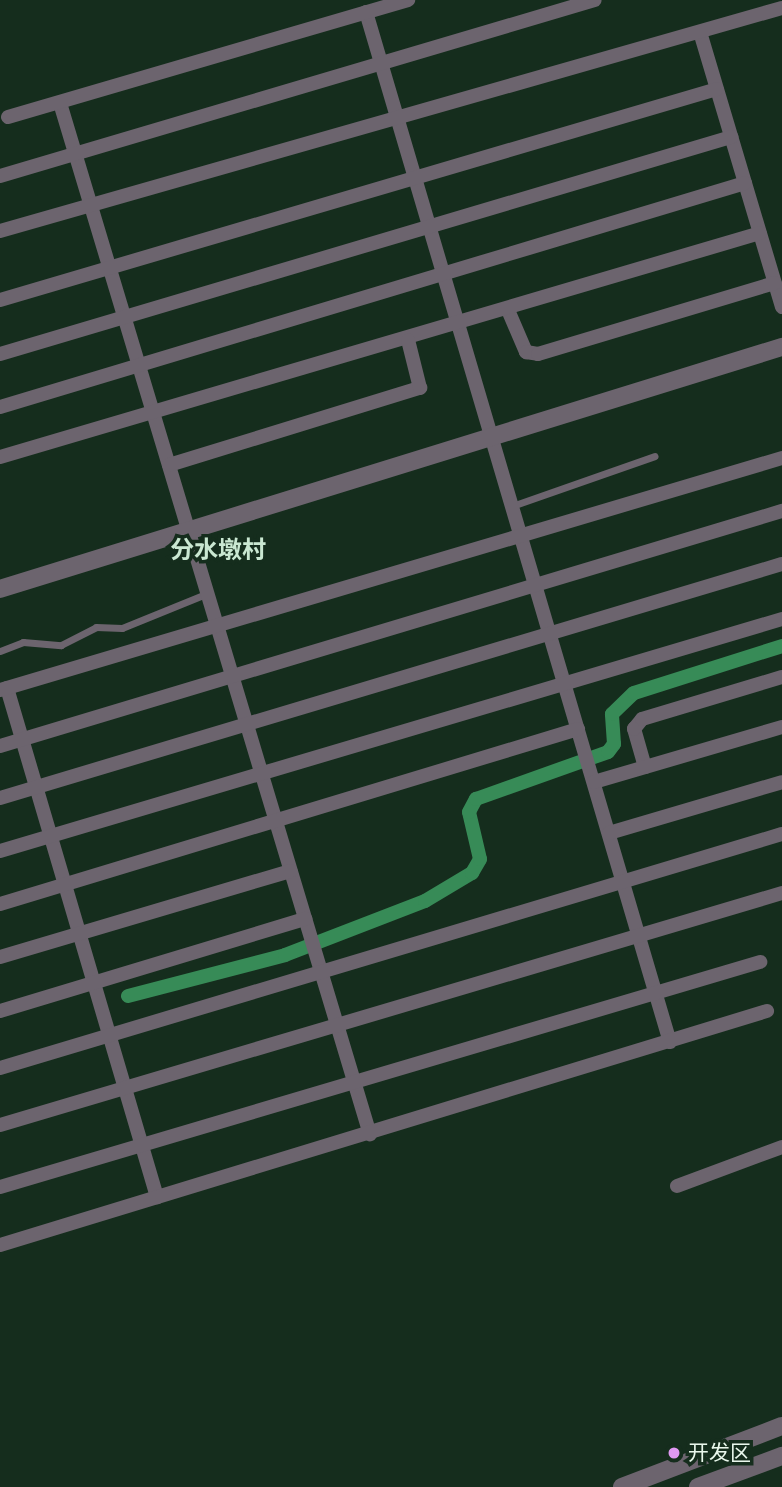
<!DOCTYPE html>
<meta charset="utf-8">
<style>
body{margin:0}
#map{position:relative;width:782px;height:1487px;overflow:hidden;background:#152d1d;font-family:"Roboto Serif","Noto Sans SC",serif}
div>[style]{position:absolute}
.canal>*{height:14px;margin:-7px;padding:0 7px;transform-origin:7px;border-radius:7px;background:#378b57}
.service>*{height:7px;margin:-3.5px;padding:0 3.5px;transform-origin:3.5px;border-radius:3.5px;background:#6c646e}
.minor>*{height:14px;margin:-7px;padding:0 7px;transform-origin:7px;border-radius:7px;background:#6c646e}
.tertiary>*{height:18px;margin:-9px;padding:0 9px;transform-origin:9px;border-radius:9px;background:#6c646e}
.dots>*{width:19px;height:19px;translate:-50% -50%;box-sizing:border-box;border:4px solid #152d1d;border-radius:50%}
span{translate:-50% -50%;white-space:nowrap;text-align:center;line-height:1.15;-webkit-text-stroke:7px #152d1d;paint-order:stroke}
.poi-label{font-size:21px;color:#e9f7ec}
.left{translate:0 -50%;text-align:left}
.quarter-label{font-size:24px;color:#cae8d2;font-weight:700}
</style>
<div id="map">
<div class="canal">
<div style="left:128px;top:996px;width:162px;rotate:-14.6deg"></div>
<div style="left:285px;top:955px;width:150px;rotate:-21.1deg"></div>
<div style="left:425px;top:901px;width:55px;rotate:-30.8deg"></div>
<div style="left:472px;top:873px;width:16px;rotate:-60deg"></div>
<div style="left:480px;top:859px;width:48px;rotate:-103.2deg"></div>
<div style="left:469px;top:812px;width:15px;rotate:-62deg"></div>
<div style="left:476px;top:799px;width:140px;rotate:-19.6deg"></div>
<div style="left:608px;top:752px;width:10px;rotate:-53deg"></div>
<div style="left:614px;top:744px;width:30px;rotate:-94deg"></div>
<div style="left:612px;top:714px;width:30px;rotate:-44deg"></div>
<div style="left:634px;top:693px;width:155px;rotate:-17.6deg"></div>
</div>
<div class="service">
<div style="left:512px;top:506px;width:151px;rotate:-19.3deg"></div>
<div style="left:0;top:651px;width:25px;rotate:-21deg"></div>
<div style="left:23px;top:642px;width:38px;rotate:5deg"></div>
<div style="left:61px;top:645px;width:39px;rotate:-27deg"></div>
<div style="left:96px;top:627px;width:26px;rotate:2deg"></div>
<div style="left:122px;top:628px;width:93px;rotate:-22.1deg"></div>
</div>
<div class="minor">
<div style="left:366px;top:12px;width:1074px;rotate:73.56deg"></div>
<div style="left:700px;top:32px;width:287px;rotate:73.4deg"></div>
<div style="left:60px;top:103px;width:1077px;rotate:73.27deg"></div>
<div style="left:8px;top:117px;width:417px;rotate:-16.3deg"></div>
<div style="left:0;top:176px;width:620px;rotate:-16.48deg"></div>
<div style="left:0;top:231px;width:813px;rotate:-15.92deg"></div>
<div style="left:0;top:300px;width:747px;rotate:-16.4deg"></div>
<div style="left:508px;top:310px;width:46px;rotate:66.8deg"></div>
<div style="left:526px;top:352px;width:12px;rotate:9deg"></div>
<div style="left:538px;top:354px;width:247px;rotate:-16.7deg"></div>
<div style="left:0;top:354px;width:763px;rotate:-16.53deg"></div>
<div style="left:0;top:407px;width:778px;rotate:-16.73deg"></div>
<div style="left:0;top:457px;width:792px;rotate:-16.42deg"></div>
<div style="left:169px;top:465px;width:263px;rotate:-17.1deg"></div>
<div style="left:420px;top:388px;width:49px;rotate:-104deg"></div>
<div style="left:7px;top:688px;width:531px;rotate:73.58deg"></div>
<div style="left:0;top:690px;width:816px;rotate:-16.52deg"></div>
<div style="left:0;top:746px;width:817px;rotate:-16.73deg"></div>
<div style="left:645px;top:767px;width:40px;rotate:-106deg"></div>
<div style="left:634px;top:729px;width:13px;rotate:-51deg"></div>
<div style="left:642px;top:719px;width:146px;rotate:-16.7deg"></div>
<div style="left:594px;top:782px;width:196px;rotate:-16.3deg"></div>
<div style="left:0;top:798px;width:816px;rotate:-16.66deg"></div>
<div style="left:609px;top:833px;width:180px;rotate:-16.4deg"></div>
<div style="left:0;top:851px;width:816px;rotate:-16.52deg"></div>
<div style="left:0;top:904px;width:604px;rotate:-16.84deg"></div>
<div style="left:0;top:957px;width:303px;rotate:-16.5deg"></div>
<div style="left:0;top:1011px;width:319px;rotate:-16.8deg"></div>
<div style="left:0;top:1068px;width:816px;rotate:-16.66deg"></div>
<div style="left:0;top:1125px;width:816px;rotate:-16.52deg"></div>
<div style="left:677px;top:1186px;width:112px;rotate:-20.4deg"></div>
<div style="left:0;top:1187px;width:793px;rotate:-16.49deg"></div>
<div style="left:0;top:1245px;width:802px;rotate:-16.97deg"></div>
</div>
<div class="tertiary">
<div style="left:0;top:589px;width:819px;rotate:-17.2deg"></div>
<div style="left:622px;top:1487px;width:171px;rotate:-20.9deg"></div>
<div style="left:698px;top:1487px;width:90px;rotate:-20.3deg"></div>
</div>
<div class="dots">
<div style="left:674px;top:1453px;background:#df98f2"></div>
</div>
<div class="poi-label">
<span class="left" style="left:688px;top:1453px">开发区</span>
</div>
<div class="quarter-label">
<span style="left:218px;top:551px">分水墩村</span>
</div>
</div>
